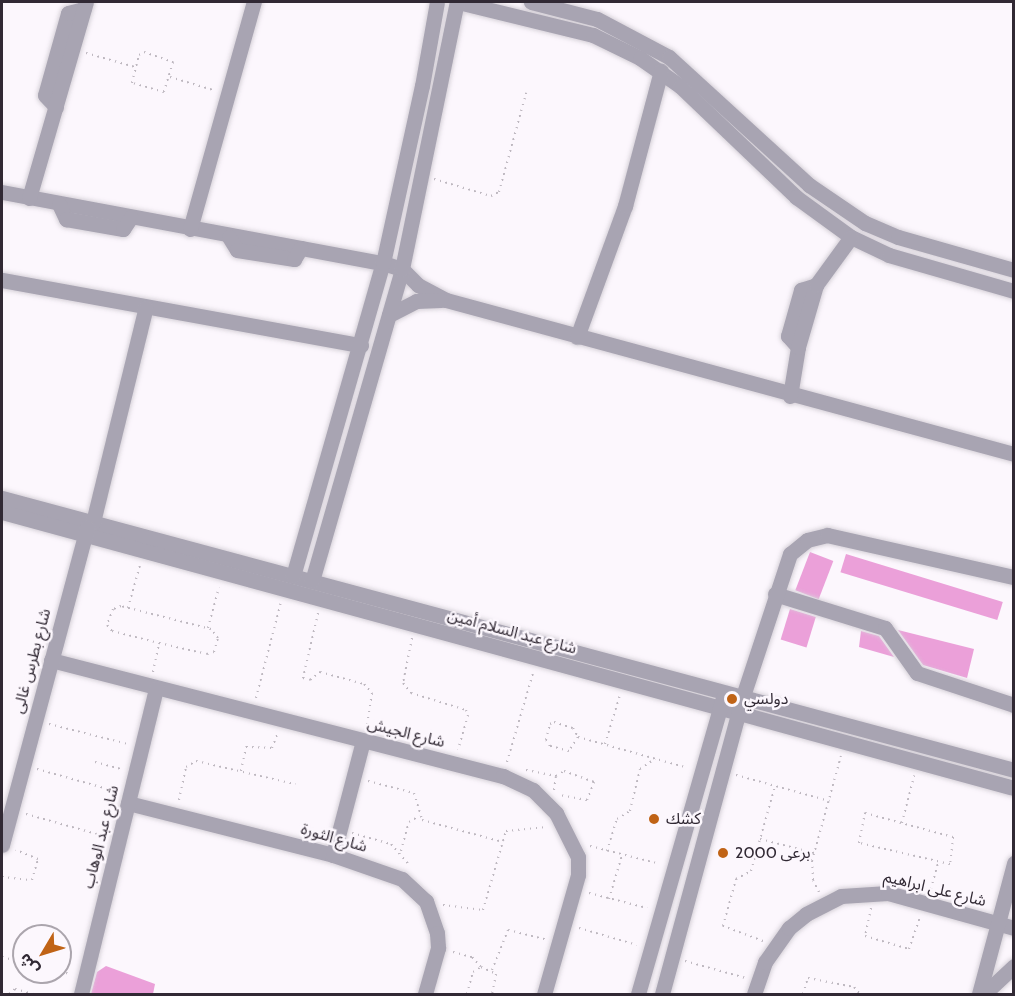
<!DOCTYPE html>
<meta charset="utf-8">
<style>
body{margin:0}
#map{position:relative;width:1015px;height:996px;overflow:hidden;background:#fcf7fd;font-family:Cabin,"Noto Sans Arabic",sans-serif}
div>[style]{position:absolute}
.building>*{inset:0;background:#eba0d9;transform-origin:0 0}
.path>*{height:2px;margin-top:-1px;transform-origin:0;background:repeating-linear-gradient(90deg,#beb8c0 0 1.5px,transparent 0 6px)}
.roads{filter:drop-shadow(0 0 2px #d7d2d9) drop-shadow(0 0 2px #d7d2d9)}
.minor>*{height:15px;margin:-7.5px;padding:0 7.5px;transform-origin:7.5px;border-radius:7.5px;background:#a8a4b2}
.dots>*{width:16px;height:16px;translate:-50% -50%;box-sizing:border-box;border:3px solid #fcf7fd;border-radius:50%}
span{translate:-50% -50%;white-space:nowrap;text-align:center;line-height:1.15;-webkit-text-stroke:5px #fcf7fd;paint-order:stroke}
.street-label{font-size:16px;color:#312934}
.poi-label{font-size:16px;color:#312934}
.left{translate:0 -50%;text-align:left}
.frame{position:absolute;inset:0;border:3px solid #312934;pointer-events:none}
.north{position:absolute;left:12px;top:924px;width:60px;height:60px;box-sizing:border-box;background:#fcf7fd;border:2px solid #aba5ad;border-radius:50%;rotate:232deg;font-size:16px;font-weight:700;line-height:24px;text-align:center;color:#312934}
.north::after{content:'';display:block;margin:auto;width:21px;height:27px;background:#c06316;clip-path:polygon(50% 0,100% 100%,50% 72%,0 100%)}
</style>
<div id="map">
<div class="building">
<div style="left:810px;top:552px;width:25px;height:41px;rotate:21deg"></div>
<div style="left:846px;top:554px;width:164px;height:19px;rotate:17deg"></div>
<div style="left:790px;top:609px;width:27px;height:32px;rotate:17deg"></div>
<div style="clip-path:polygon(898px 630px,974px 649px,967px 678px,923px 665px)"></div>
<div style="clip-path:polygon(861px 631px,879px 636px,894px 657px,859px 647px)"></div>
<div style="clip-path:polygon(106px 966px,155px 984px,153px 994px,91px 994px,97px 972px)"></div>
</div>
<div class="path">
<div style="left:144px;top:52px;width:31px;rotate:19deg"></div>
<div style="left:173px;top:62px;width:31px;rotate:107deg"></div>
<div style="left:164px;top:92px;width:33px;rotate:-164deg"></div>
<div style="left:132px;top:83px;width:29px;rotate:-76deg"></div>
<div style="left:139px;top:55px;width:6px;rotate:-31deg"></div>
<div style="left:86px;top:53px;width:51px;rotate:15.9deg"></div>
<div style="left:170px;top:77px;width:45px;rotate:16.8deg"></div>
<div style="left:434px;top:179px;width:59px;rotate:16.6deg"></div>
<div style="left:491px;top:196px;width:9px;rotate:-27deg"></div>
<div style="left:499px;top:192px;width:103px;rotate:-74.7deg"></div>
<div style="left:128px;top:608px;width:45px;rotate:-74.4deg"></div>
<div style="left:318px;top:613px;width:67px;rotate:103deg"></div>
<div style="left:303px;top:678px;width:7px;rotate:16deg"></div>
<div style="left:310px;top:680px;width:13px;rotate:-39deg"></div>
<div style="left:320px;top:672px;width:46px;rotate:15.3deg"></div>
<div style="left:364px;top:684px;width:12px;rotate:48deg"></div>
<div style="left:372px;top:693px;width:32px;rotate:99deg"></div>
<div style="left:208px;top:628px;width:42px;rotate:-75deg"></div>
<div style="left:412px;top:638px;width:46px;rotate:101.3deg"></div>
<div style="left:403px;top:683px;width:13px;rotate:51deg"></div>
<div style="left:411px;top:693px;width:58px;rotate:17.2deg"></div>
<div style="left:466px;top:710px;width:5px;rotate:68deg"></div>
<div style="left:468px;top:715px;width:36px;rotate:106deg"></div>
<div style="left:153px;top:672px;width:30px;rotate:-78deg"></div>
<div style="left:159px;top:643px;width:49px;rotate:12.9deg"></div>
<div style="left:207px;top:654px;width:7px;rotate:-16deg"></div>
<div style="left:214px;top:652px;width:15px;rotate:-74deg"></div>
<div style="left:218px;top:638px;width:11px;rotate:-128deg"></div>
<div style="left:211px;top:629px;width:93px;rotate:-165.7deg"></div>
<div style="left:121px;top:606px;width:9px;rotate:159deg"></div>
<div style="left:113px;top:609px;width:17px;rotate:111deg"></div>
<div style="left:107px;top:625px;width:8px;rotate:50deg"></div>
<div style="left:112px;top:631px;width:49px;rotate:14.3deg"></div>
<div style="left:256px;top:698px;width:99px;rotate:-75.4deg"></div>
<div style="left:49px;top:724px;width:81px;rotate:14.2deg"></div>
<div style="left:578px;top:737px;width:17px;rotate:123deg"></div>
<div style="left:569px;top:751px;width:20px;rotate:-165deg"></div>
<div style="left:550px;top:746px;width:7px;rotate:-124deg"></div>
<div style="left:546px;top:740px;width:16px;rotate:-76deg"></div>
<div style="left:550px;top:724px;width:4px;rotate:-27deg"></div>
<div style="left:554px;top:722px;width:20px;rotate:18deg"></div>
<div style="left:573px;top:728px;width:10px;rotate:61deg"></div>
<div style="left:578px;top:737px;width:114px;rotate:15.7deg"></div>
<div style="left:605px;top:744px;width:51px;rotate:-73deg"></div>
<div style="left:95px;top:762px;width:27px;rotate:15deg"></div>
<div style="left:507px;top:762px;width:93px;rotate:-73.7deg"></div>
<div style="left:37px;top:769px;width:81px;rotate:15.8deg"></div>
<div style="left:526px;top:770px;width:31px;rotate:11deg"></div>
<div style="left:556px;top:776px;width:9px;rotate:-32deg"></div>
<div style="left:564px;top:771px;width:32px;rotate:20deg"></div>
<div style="left:594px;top:782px;width:19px;rotate:111deg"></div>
<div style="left:587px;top:800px;width:27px;rotate:-170deg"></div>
<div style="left:241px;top:771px;width:25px;rotate:-78deg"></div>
<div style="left:246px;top:747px;width:26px;rotate:2deg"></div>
<div style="left:272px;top:748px;width:17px;rotate:-69deg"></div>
<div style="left:736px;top:775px;width:97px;rotate:15.6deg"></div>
<div style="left:368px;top:781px;width:48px;rotate:14.6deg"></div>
<div style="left:414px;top:793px;width:28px;rotate:73deg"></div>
<div style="left:422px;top:820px;width:84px;rotate:15.2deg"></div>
<div style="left:554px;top:790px;width:14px;rotate:-82deg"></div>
<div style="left:179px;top:800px;width:34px;rotate:-78deg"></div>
<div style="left:186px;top:767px;width:12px;rotate:-31deg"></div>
<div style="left:196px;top:761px;width:102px;rotate:13.1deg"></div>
<div style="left:865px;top:813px;width:91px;rotate:15.3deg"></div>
<div style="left:953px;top:837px;width:27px;rotate:96deg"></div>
<div style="left:950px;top:864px;width:93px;rotate:-167deg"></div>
<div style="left:859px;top:843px;width:31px;rotate:-79deg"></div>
<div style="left:26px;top:814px;width:81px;rotate:15.8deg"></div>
<div style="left:902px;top:823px;width:49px;rotate:-75.7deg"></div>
<div style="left:352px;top:833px;width:41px;rotate:15.8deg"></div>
<div style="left:391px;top:844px;width:29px;rotate:49deg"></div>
<div style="left:760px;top:839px;width:56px;rotate:14.5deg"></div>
<div style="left:590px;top:846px;width:72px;rotate:14.4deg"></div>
<div style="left:401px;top:851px;width:30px;rotate:-75deg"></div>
<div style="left:409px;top:822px;width:12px;rotate:-31deg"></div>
<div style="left:607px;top:851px;width:34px;rotate:-73deg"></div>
<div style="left:617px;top:819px;width:15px;rotate:-32deg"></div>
<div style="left:630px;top:811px;width:43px;rotate:-76.6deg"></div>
<div style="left:640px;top:769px;width:18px;rotate:-34deg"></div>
<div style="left:2px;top:877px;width:30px;rotate:6deg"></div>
<div style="left:32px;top:880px;width:22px;rotate:-74deg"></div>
<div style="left:38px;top:859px;width:24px;rotate:-158deg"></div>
<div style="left:931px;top:889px;width:27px;rotate:-75deg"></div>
<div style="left:819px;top:892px;width:13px;rotate:-117deg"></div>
<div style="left:813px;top:880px;width:19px;rotate:-93deg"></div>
<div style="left:812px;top:861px;width:109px;rotate:-74.6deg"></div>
<div style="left:589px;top:893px;width:60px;rotate:14.5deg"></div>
<div style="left:609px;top:899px;width:46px;rotate:-73.5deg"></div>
<div style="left:443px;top:905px;width:40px;rotate:7.1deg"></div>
<div style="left:483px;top:910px;width:82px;rotate:-73.8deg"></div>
<div style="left:506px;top:831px;width:41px;rotate:-5.6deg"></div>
<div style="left:871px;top:908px;width:29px;rotate:102deg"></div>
<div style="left:865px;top:936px;width:46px;rotate:16.5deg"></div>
<div style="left:909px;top:949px;width:34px;rotate:-71deg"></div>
<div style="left:579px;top:928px;width:60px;rotate:16.3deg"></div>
<div style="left:763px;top:941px;width:43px;rotate:-159.4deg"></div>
<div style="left:723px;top:926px;width:49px;rotate:-74.5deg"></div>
<div style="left:736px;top:879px;width:17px;rotate:-28deg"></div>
<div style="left:751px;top:871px;width:88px;rotate:-74.2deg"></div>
<div style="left:453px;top:952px;width:20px;rotate:15deg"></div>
<div style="left:472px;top:957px;width:13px;rotate:48deg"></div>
<div style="left:2px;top:957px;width:23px;rotate:15deg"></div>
<div style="left:685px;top:961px;width:63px;rotate:15.6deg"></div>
<div style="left:492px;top:970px;width:43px;rotate:-68.2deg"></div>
<div style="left:508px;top:930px;width:38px;rotate:14deg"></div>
<div style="left:60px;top:972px;width:11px;rotate:10deg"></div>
<div style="left:9px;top:994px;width:8px;rotate:-40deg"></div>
<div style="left:15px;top:989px;width:20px;rotate:15deg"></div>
<div style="left:467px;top:994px;width:23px;rotate:-75deg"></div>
<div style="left:473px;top:972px;width:9px;rotate:-32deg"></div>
<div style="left:481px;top:967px;width:17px;rotate:25deg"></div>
<div style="left:496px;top:974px;width:20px;rotate:101deg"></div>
<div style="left:803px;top:994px;width:17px;rotate:-73deg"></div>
<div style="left:808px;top:978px;width:47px;rotate:11.1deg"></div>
<div style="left:854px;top:987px;width:9px;rotate:49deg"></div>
</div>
<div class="roads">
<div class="minor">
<div style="left:458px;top:2px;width:139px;rotate:13.7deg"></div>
<div style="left:593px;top:35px;width:52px;rotate:26.1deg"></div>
<div style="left:640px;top:58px;width:49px;rotate:35deg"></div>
<div style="left:680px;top:86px;width:161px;rotate:43.7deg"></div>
<div style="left:796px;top:197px;width:68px;rotate:36deg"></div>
<div style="left:851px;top:237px;width:42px;rotate:25.3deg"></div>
<div style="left:889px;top:255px;width:130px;rotate:16.1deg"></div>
<div style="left:531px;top:2px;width:68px;rotate:14.4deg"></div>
<div style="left:597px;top:19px;width:81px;rotate:27.8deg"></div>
<div style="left:669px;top:57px;width:190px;rotate:42.4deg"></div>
<div style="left:809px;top:185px;width:68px;rotate:34.2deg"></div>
<div style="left:865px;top:223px;width:36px;rotate:23deg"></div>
<div style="left:898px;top:237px;width:121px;rotate:15.9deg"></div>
<div style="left:56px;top:107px;width:16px;rotate:-133deg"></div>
<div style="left:45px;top:95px;width:85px;rotate:-74.3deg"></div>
<div style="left:68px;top:13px;width:16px;rotate:-14deg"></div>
<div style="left:2px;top:192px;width:388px;rotate:10.6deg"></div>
<div style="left:383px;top:263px;width:20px;rotate:18deg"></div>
<div style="left:402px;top:269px;width:23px;rotate:45deg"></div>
<div style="left:418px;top:285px;width:32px;rotate:28deg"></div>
<div style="left:446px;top:300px;width:589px;rotate:15.17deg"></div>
<div style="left:29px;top:198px;width:204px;rotate:-73.8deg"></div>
<div style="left:59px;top:204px;width:17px;rotate:65deg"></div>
<div style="left:66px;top:219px;width:58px;rotate:10deg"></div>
<div style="left:123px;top:229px;width:14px;rotate:-56deg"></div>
<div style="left:190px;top:229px;width:236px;rotate:-74.3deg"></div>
<div style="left:229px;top:237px;width:15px;rotate:58deg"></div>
<div style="left:237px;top:250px;width:58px;rotate:9deg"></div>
<div style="left:294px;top:259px;width:13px;rotate:-58deg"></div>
<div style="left:2px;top:280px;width:365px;rotate:10.3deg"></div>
<div style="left:389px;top:315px;width:30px;rotate:-27deg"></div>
<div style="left:416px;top:301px;width:25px;rotate:-2deg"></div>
<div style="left:577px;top:337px;width:140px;rotate:-69.9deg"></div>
<div style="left:625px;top:206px;width:140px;rotate:-75.1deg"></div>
<div style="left:798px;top:347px;width:15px;rotate:-132deg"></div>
<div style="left:788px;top:336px;width:48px;rotate:-74.2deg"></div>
<div style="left:801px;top:290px;width:16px;rotate:-18deg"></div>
<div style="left:790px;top:396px;width:50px;rotate:-80.7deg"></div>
<div style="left:798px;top:347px;width:65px;rotate:-73.8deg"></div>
<div style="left:816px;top:285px;width:59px;rotate:-53.9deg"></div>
<div style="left:2px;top:498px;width:1048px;rotate:15.04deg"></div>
<div style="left:2px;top:512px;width:1049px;rotate:15.26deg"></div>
<div style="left:93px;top:522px;width:221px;rotate:-76.2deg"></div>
<div style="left:293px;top:576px;width:326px;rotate:-74deg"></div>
<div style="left:383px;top:263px;width:181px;rotate:-77.6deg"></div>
<div style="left:422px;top:86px;width:85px;rotate:-79.9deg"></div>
<div style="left:312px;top:581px;width:325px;rotate:-73.9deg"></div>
<div style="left:402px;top:269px;width:273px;rotate:-78.4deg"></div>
<div style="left:775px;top:594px;width:115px;rotate:17.2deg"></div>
<div style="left:885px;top:628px;width:55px;rotate:54.6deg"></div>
<div style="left:917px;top:673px;width:102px;rotate:18.3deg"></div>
<div style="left:51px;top:660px;width:467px;rotate:14.4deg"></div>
<div style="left:503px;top:776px;width:33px;rotate:25deg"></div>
<div style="left:533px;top:790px;width:33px;rotate:45deg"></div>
<div style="left:556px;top:813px;width:49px;rotate:63.4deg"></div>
<div style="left:578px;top:857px;width:18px;rotate:90deg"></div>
<div style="left:578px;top:875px;width:124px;rotate:105.9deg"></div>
<div style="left:128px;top:803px;width:211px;rotate:14.2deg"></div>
<div style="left:333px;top:855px;width:73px;rotate:19.2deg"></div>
<div style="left:402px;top:879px;width:33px;rotate:43deg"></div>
<div style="left:426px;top:901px;width:34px;rotate:71deg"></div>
<div style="left:437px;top:933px;width:15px;rotate:86deg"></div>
<div style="left:438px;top:948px;width:48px;rotate:105.8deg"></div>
<div style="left:2px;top:845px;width:329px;rotate:-75deg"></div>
<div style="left:333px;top:855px;width:118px;rotate:-75.3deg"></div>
<div style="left:81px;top:994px;width:315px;rotate:-76.2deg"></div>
<div style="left:638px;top:994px;width:309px;rotate:-74deg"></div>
<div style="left:662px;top:994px;width:309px;rotate:-74.8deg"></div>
<div style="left:743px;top:696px;width:150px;rotate:-71.7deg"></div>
<div style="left:790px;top:554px;width:22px;rotate:-39deg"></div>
<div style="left:807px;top:540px;width:21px;rotate:-14deg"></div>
<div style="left:827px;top:535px;width:192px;rotate:12.7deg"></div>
<div style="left:754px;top:994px;width:34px;rotate:-71deg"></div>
<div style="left:765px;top:962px;width:42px;rotate:-54.8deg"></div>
<div style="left:789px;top:928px;width:22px;rotate:-39deg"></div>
<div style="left:806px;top:914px;width:39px;rotate:-27deg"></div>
<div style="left:841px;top:896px;width:47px;rotate:-3.7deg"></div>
<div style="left:888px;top:893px;width:131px;rotate:15.5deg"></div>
<div style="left:979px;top:994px;width:136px;rotate:-75deg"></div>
<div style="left:984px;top:994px;width:41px;rotate:-43deg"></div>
</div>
</div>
<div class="dots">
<div style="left:732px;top:699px;background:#c06316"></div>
<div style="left:654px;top:819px;background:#c06316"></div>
<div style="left:723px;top:853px;background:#c06316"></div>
</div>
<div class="street-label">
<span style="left:512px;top:632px;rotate:15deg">شارع عبد السلام أمين</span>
<span style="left:32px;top:661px;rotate:-75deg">شارع بطرس غالى</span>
<span style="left:406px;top:733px;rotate:14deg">شارع الجيش</span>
<span style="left:101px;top:837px;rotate:-76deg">شارع عبد الوهاب</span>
<span style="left:334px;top:838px;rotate:16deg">شارع الثورة</span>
<span style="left:935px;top:889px;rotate:14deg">شارع على ابراهيم</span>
</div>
<div class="poi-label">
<span class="left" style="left:744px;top:699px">دولسي</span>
<span class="left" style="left:666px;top:819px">كشك</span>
<span class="left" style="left:735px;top:853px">برعى 2000</span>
</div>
<div class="frame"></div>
<div class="north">ش</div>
</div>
